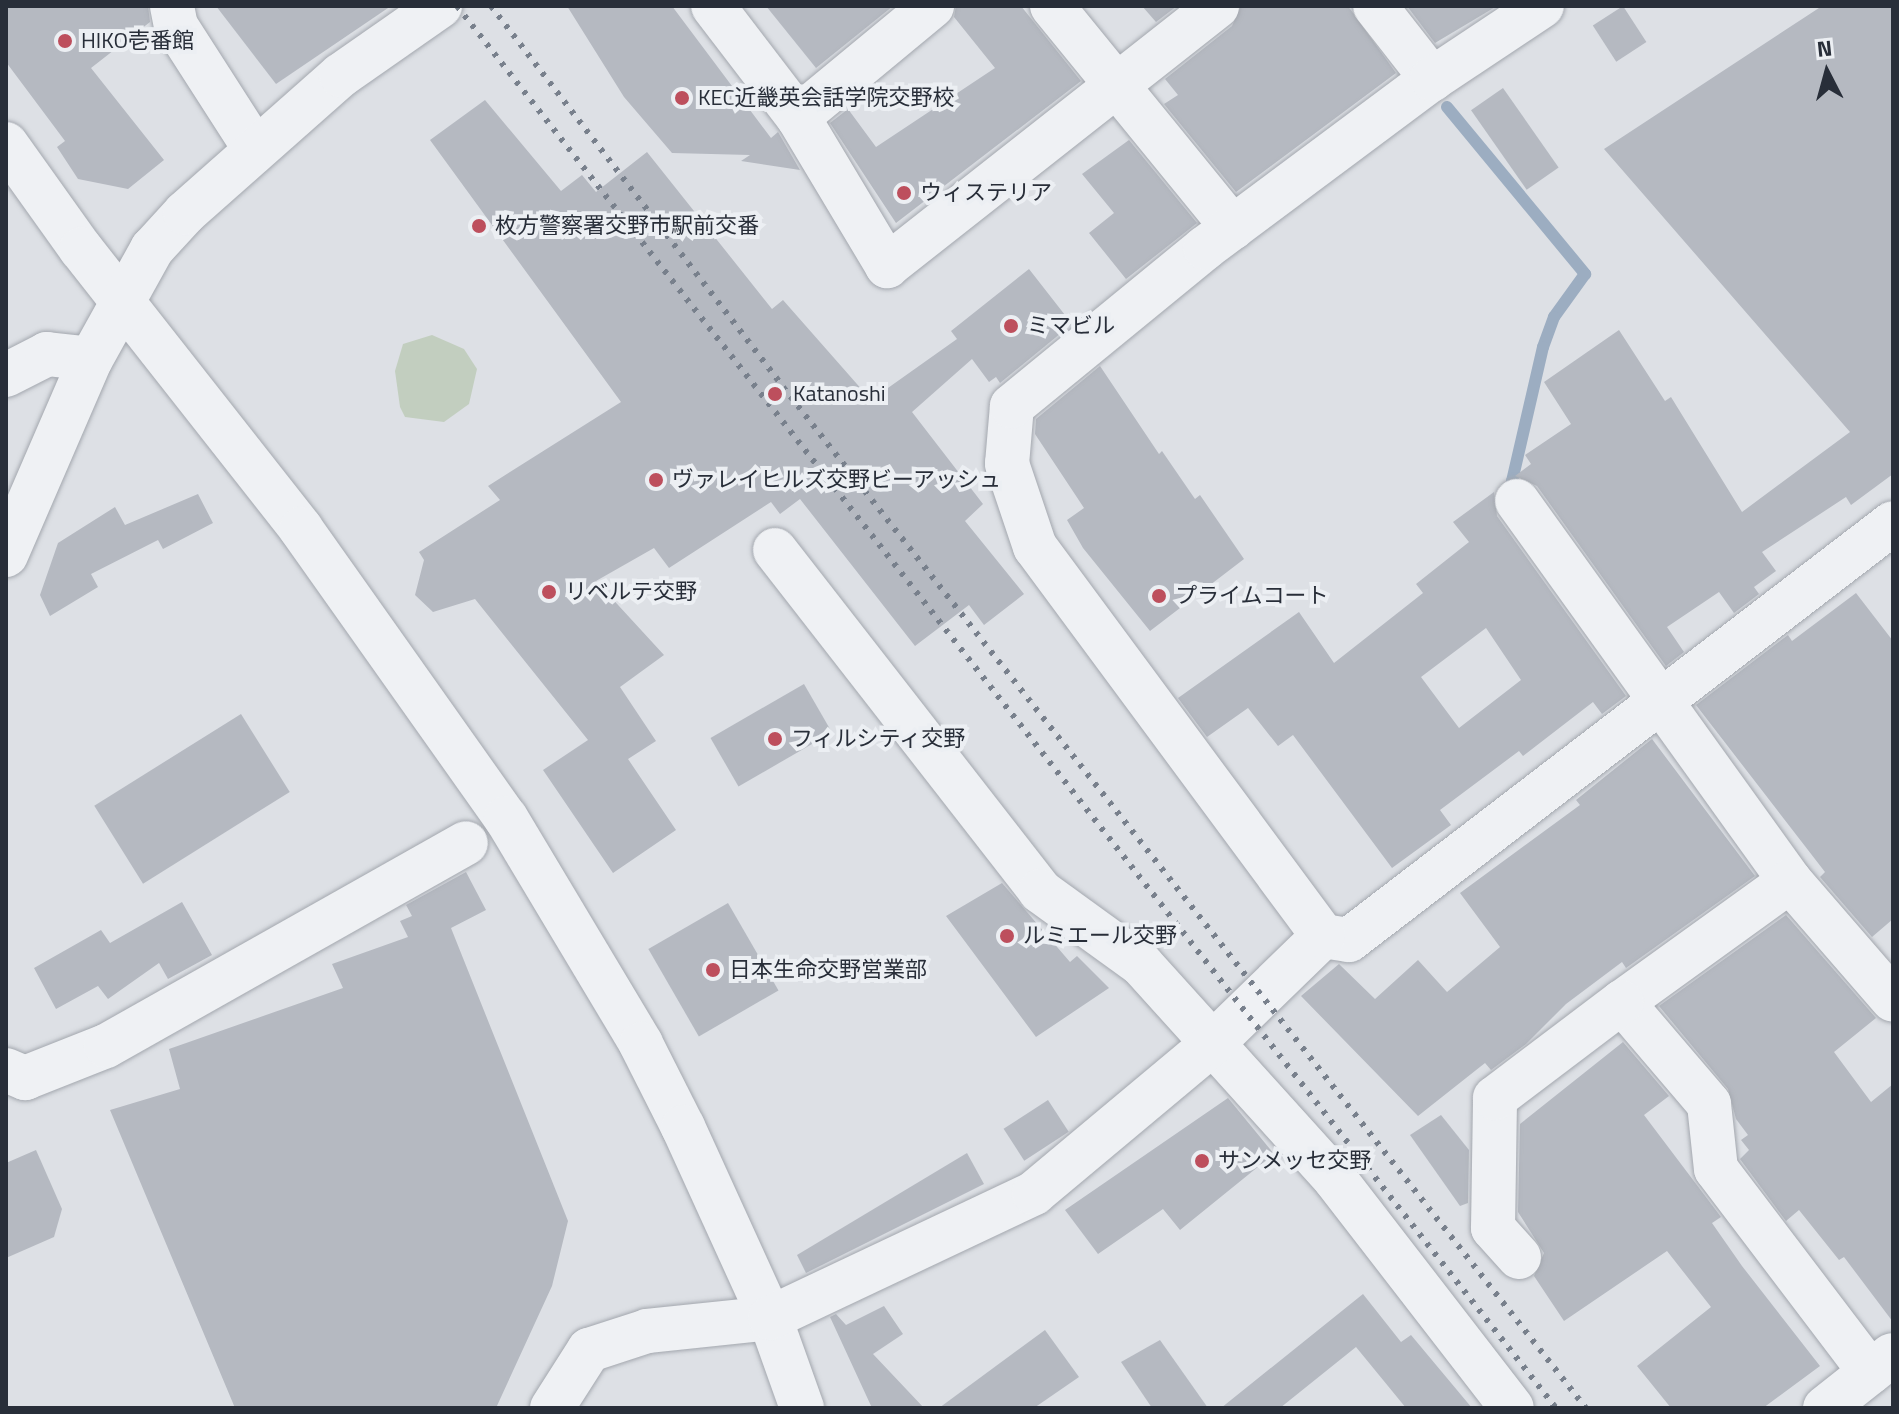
<!DOCTYPE html>
<meta charset="utf-8">
<style>
body{margin:0}
#map{position:relative;width:1899px;height:1414px;overflow:hidden;background:#dde0e5;font-family:"Titillium Web","Noto Sans JP",sans-serif}
div>[style]{position:absolute}
.green>*{inset:0;background:#c2cebf}
.stream>*{height:12px;margin:-6px;padding:0 6px;transform-origin:6px;border-radius:6px;background:#9cadc1}
.building>*{inset:0;background:#b5b9c1;transform-origin:0 0}
.roads{filter:drop-shadow(0 0 2px #a3a7ae) drop-shadow(0 0 2px #a3a7ae)}
.minor>*{height:44px;margin:-22px;padding:0 22px;transform-origin:22px;border-radius:22px;background:#eff1f4}
.rail>*{height:6px;margin-top:-3px;transform-origin:0;background:repeating-linear-gradient(90deg,#78808c 0 4px,transparent 0 12px)}
.dots>*{width:22px;height:22px;translate:-50% -50%;box-sizing:border-box;border:4px solid #eceff3;border-radius:50%}
span{translate:-50% -50%;white-space:nowrap;text-align:center;line-height:1.15;-webkit-text-stroke:8px #eceff3;paint-order:stroke}
.poi-label{font-size:22px;color:#282e39}
.left{translate:0 -50%;text-align:left}
.frame{position:absolute;inset:0;border:8px solid #282e39;pointer-events:none}
.north{position:absolute;left:1787px;top:32px;width:80px;height:80px;-webkit-text-stroke:6px #eceff3;paint-order:stroke;rotate:354deg;font-size:22px;font-weight:700;line-height:32px;text-align:center;color:#282e39}
.north::after{content:'';display:block;margin:auto;width:28px;height:36px;background:#282e39;clip-path:polygon(50% 0,100% 100%,50% 72%,0 100%)}
</style>
<div id="map">
<div class="green">
<div style="clip-path:polygon(432px 335px,464px 349px,477px 369px,469px 404px,444px 422px,405px 417px,400px 407px,395px 371px,403px 344px)"></div>
</div>
<div class="stream">
<div style="left:1447px;top:107px;width:217px;rotate:50.4deg"></div>
<div style="left:1585px;top:274px;width:53px;rotate:125.8deg"></div>
<div style="left:1554px;top:317px;width:32px;rotate:110deg"></div>
<div style="left:1543px;top:347px;width:138px;rotate:103deg"></div>
<div style="left:1512px;top:481px;width:13px;rotate:51deg"></div>
</div>
<div class="building">
<div style="clip-path:polygon(6px 6px,148px 6px,150px 22px,91px 68px,164px 160px,128px 189px,78px 179px,57px 147px,65px 141px,6px 62px)"></div>
<div style="clip-path:polygon(216px 6px,391px 6px,276px 84px)"></div>
<div style="clip-path:polygon(567px 6px,672px 6px,771px 138px,778px 132px,800px 170px,741px 161px,750px 155px,672px 153px,624px 97px)"></div>
<div style="clip-path:polygon(766px 6px,893px 6px,816px 68px)"></div>
<div style="clip-path:polygon(956px 6px,1021px 6px,1081px 81px,896px 223px,830px 123px,848px 109px,876px 147px,995px 68px,954px 17px)"></div>
<div style="clip-path:polygon(1142px 6px,1177px 6px,1156px 22px)"></div>
<div style="clip-path:polygon(1241px 6px,1348px 6px,1396px 73px,1236px 192px,1164px 104px,1178px 95px,1165px 79px,1232px 26px)"></div>
<div style="clip-path:polygon(1407px 6px,1497px 6px,1435px 43px)"></div>
<div style="left:1623px;top:6px;width:43px;height:36px;rotate:57deg"></div>
<div style="clip-path:polygon(1822px 6px,1893px 6px,1893px 474px,1851px 505px,1846px 497px,1762px 552px,1776px 571px,1754px 587px,1759px 594px,1734px 613px,1719px 592px,1667px 627px,1684px 652px,1666px 666px,1537px 486px,1515px 476px,1531px 464px,1525px 455px,1571px 424px,1544px 382px,1619px 330px,1665px 401px,1671px 397px,1742px 512px,1850px 432px,1604px 149px)"></div>
<div style="left:1503px;top:88px;width:97px;height:39px;rotate:55deg"></div>
<div style="clip-path:polygon(485px 100px,561px 191px,582px 175px,596px 192px,647px 152px,772px 309px,783px 300px,871px 400px,957px 339px,951px 331px,1029px 269px,1072px 324px,1000px 383px,996px 377px,989px 382px,972px 359px,912px 412px,983px 504px,965px 521px,1024px 594px,984px 625px,969px 605px,915px 646px,800px 499px,780px 514px,771px 502px,669px 568px,654px 548px,596px 581px,664px 655px,620px 687px,656px 741px,628px 759px,676px 830px,613px 873px,543px 770px,588px 740px,475px 599px,433px 612px,415px 595px,424px 560px,419px 552px,500px 500px,488px 486px,621px 402px,430px 140px)"></div>
<div style="clip-path:polygon(1129px 140px,1197px 223px,1126px 279px,1089px 233px,1114px 213px,1082px 174px)"></div>
<div style="clip-path:polygon(1100px 366px,1159px 454px,1162px 451px,1195px 499px,1200px 495px,1244px 559px,1150px 631px,1083px 548px,1067px 520px,1084px 508px,1035px 434px,1036px 419px)"></div>
<div style="clip-path:polygon(evenodd,1494px 492px,1497px 516px,1626px 696px,1602px 714px,1593px 702px,1523px 756px,1519px 751px,1440px 810px,1451px 825px,1392px 868px,1293px 735px,1278px 746px,1248px 708px,1207px 737px,1178px 698px,1299px 612px,1334px 663px,1423px 593px,1416px 584px,1469px 542px,1453px 522px,1494px 492px,1486px 628px,1521px 680px,1459px 728px,1421px 677px,1486px 628px)"></div>
<div style="clip-path:polygon(198px 494px,213px 523px,163px 549px,158px 540px,91px 574px,98px 587px,50px 616px,40px 595px,58px 543px,115px 507px,125px 525px)"></div>
<div style="clip-path:polygon(1856px 593px,1893px 641px,1893px 919px,1872px 937px,1820px 877px,1825px 872px,1696px 705px,1788px 635px,1792px 641px)"></div>
<div style="left:804px;top:684px;width:56px;height:108px;rotate:60deg"></div>
<div style="left:241px;top:714px;width:92px;height:173px;rotate:58deg"></div>
<div style="clip-path:polygon(1652px 739px,1755px 876px,1626px 968px,1622px 962px,1566px 1004px,1526px 1044px,1491px 1070px,1485px 1063px,1418px 1116px,1301px 996px,1339px 964px,1375px 999px,1418px 960px,1447px 992px,1500px 947px,1460px 893px,1580px 805px,1576px 800px)"></div>
<div style="clip-path:polygon(466px 872px,486px 910px,451px 928px,568px 1221px,552px 1286px,496px 1408px,235px 1408px,110px 1110px,180px 1089px,169px 1049px,343px 988px,332px 964px,408px 937px,400px 921px,412px 916px,406px 905px)"></div>
<div style="clip-path:polygon(1002px 883px,1070px 962px,1077px 956px,1109px 988px,1036px 1037px,946px 916px)"></div>
<div style="clip-path:polygon(182px 902px,212px 955px,168px 979px,159px 963px,108px 999px,98px 986px,56px 1009px,34px 968px,101px 930px,110px 943px)"></div>
<div style="left:728px;top:903px;width:101px;height:92px;rotate:60deg"></div>
<div style="clip-path:polygon(1786px 915px,1876px 1018px,1834px 1052px,1871px 1102px,1893px 1084px,1893px 1322px,1844px 1257px,1839px 1260px,1799px 1210px,1786px 1221px,1740px 1159px,1749px 1150px,1741px 1140px,1748px 1135px,1736px 1119px,1728px 1089px,1659px 1006px)"></div>
<div style="clip-path:polygon(1623px 1042px,1669px 1096px,1644px 1115px,1721px 1217px,1712px 1223px,1742px 1266px,1820px 1366px,1763px 1408px,1671px 1408px,1637px 1366px,1711px 1307px,1667px 1251px,1564px 1321px,1534px 1276px,1544px 1253px,1518px 1212px,1520px 1124px)"></div>
<div style="clip-path:polygon(1228px 1098px,1274px 1154px,1180px 1230px,1163px 1209px,1098px 1254px,1065px 1210px)"></div>
<div style="left:1048px;top:1100px;width:38px;height:53px;rotate:57deg"></div>
<div style="clip-path:polygon(1441px 1115px,1469px 1150px,1468px 1203px,1460px 1206px,1410px 1135px)"></div>
<div style="clip-path:polygon(36px 1150px,62px 1209px,54px 1237px,6px 1258px,6px 1163px)"></div>
<div style="clip-path:polygon(967px 1153px,984px 1184px,806px 1273px,797px 1255px)"></div>
<div style="clip-path:polygon(1363px 1294px,1401px 1342px,1411px 1335px,1472px 1408px,1406px 1408px,1356px 1347px,1280px 1408px,1221px 1408px)"></div>
<div style="clip-path:polygon(884px 1306px,903px 1334px,873px 1354px,924px 1408px,872px 1408px,830px 1317px,836px 1314px,846px 1325px)"></div>
<div style="clip-path:polygon(1045px 1330px,1079px 1377px,1034px 1408px,939px 1408px)"></div>
<div style="clip-path:polygon(1160px 1340px,1208px 1408px,1152px 1408px,1121px 1362px)"></div>
</div>
<div class="roads">
<div class="minor">
<div style="left:172px;top:6px;width:20px;rotate:79deg"></div>
<div style="left:176px;top:26px;width:146px;rotate:57.3deg"></div>
<div style="left:713px;top:6px;width:140px;rotate:52.6deg"></div>
<div style="left:798px;top:117px;width:174px;rotate:59.1deg"></div>
<div style="left:887px;top:266px;width:420px;rotate:-38.2deg"></div>
<div style="left:1052px;top:6px;width:286px;rotate:50.8deg"></div>
<div style="left:1375px;top:6px;width:93px;rotate:52deg"></div>
<div style="left:798px;top:117px;width:174px;rotate:-39.6deg"></div>
<div style="left:6px;top:144px;width:129px;rotate:54.5deg"></div>
<div style="left:81px;top:249px;width:356px;rotate:51.8deg"></div>
<div style="left:301px;top:529px;width:354px;rotate:54.7deg"></div>
<div style="left:506px;top:818px;width:263px;rotate:59.1deg"></div>
<div style="left:641px;top:1044px;width:93px;rotate:63.2deg"></div>
<div style="left:683px;top:1127px;width:210px;rotate:65.5deg"></div>
<div style="left:770px;top:1318px;width:96px;rotate:70.4deg"></div>
<div style="left:6px;top:375px;width:46px;rotate:-27.1deg"></div>
<div style="left:47px;top:354px;width:44px;rotate:6.5deg"></div>
<div style="left:1517px;top:501px;width:468px;rotate:54.3deg"></div>
<div style="left:1790px;top:881px;width:157px;rotate:49.1deg"></div>
<div style="left:775px;top:550px;width:432px;rotate:52.1deg"></div>
<div style="left:1040px;top:891px;width:125px;rotate:35.9deg"></div>
<div style="left:1141px;top:964px;width:290px;rotate:47.9deg"></div>
<div style="left:1335px;top:1179px;width:289px;rotate:52.3deg"></div>
<div style="left:6px;top:555px;width:214px;rotate:-66.6deg"></div>
<div style="left:91px;top:359px;width:126px;rotate:-61deg"></div>
<div style="left:152px;top:249px;width:49px;rotate:-47.5deg"></div>
<div style="left:185px;top:213px;width:208px;rotate:-41.5deg"></div>
<div style="left:341px;top:75px;width:121px;rotate:-34.9deg"></div>
<div style="left:1790px;top:881px;width:207px;rotate:144.2deg"></div>
<div style="left:1622px;top:1002px;width:134px;rotate:49.5deg"></div>
<div style="left:1709px;top:1104px;width:65px;rotate:83.9deg"></div>
<div style="left:1716px;top:1169px;width:255px;rotate:52.8deg"></div>
<div style="left:1323px;top:936px;width:26px;rotate:9deg"></div>
<div style="left:1349px;top:940px;width:685px;rotate:-37.47deg"></div>
<div style="left:6px;top:1070px;width:21px;rotate:23deg"></div>
<div style="left:25px;top:1078px;width:87px;rotate:-21.6deg"></div>
<div style="left:106px;top:1046px;width:413px;rotate:-29.4deg"></div>
<div style="left:1519px;top:1257px;width:39px;rotate:-132deg"></div>
<div style="left:1493px;top:1228px;width:130px;rotate:-89.1deg"></div>
<div style="left:1495px;top:1098px;width:159px;rotate:-37.1deg"></div>
<div style="left:552px;top:1408px;width:69px;rotate:-57.5deg"></div>
<div style="left:589px;top:1350px;width:61px;rotate:-18.1deg"></div>
<div style="left:647px;top:1331px;width:124px;rotate:-6deg"></div>
<div style="left:770px;top:1318px;width:292px;rotate:-25.3deg"></div>
<div style="left:1034px;top:1193px;width:232px;rotate:-39.9deg"></div>
<div style="left:1212px;top:1044px;width:155px;rotate:-44.2deg"></div>
<div style="left:1323px;top:936px;width:484px;rotate:-126.5deg"></div>
<div style="left:1035px;top:547px;width:88px;rotate:-108.6deg"></div>
<div style="left:1007px;top:464px;width:58px;rotate:-85.1deg"></div>
<div style="left:1012px;top:406px;width:249px;rotate:-39.3deg"></div>
<div style="left:1205px;top:248px;width:283px;rotate:-36.7deg"></div>
<div style="left:1432px;top:79px;width:132px;rotate:-33.6deg"></div>
<div style="left:1825px;top:1408px;width:85px;rotate:-38.3deg"></div>
</div>
</div>
<div class="rail">
<div style="left:457px;top:6px;width:1781px;rotate:51.91deg"></div>
<div style="left:491px;top:6px;width:480px;rotate:52.5deg"></div>
<div style="left:783px;top:387px;width:1299px;rotate:51.82deg"></div>
</div>
<div class="dots">
<div style="left:65px;top:41px;background:#bd4f5d"></div>
<div style="left:682px;top:98px;background:#bd4f5d"></div>
<div style="left:904px;top:193px;background:#bd4f5d"></div>
<div style="left:479px;top:226px;background:#bd4f5d"></div>
<div style="left:1011px;top:326px;background:#bd4f5d"></div>
<div style="left:775px;top:394px;background:#bd4f5d"></div>
<div style="left:656px;top:480px;background:#bd4f5d"></div>
<div style="left:549px;top:592px;background:#bd4f5d"></div>
<div style="left:1159px;top:596px;background:#bd4f5d"></div>
<div style="left:775px;top:739px;background:#bd4f5d"></div>
<div style="left:1007px;top:936px;background:#bd4f5d"></div>
<div style="left:713px;top:970px;background:#bd4f5d"></div>
<div style="left:1202px;top:1161px;background:#bd4f5d"></div>
</div>
<div class="poi-label">
<span class="left" style="left:81px;top:41px">HIKO壱番館</span>
<span class="left" style="left:698px;top:98px">KEC近畿英会話学院交野校</span>
<span class="left" style="left:920px;top:193px">ウィステリア</span>
<span class="left" style="left:495px;top:226px">枚方警察署交野市駅前交番</span>
<span class="left" style="left:1027px;top:326px">ミマビル</span>
<span class="left" style="left:793px;top:394px">Katanoshi</span>
<span class="left" style="left:672px;top:480px">ヴァレイヒルズ交野ビーアッシュ</span>
<span class="left" style="left:565px;top:592px">リベルテ交野</span>
<span class="left" style="left:1175px;top:596px">プライムコート</span>
<span class="left" style="left:791px;top:739px">フィルシティ交野</span>
<span class="left" style="left:1023px;top:936px">ルミエール交野</span>
<span class="left" style="left:729px;top:970px">日本生命交野営業部</span>
<span class="left" style="left:1218px;top:1161px">サンメッセ交野</span>
</div>
<div class="frame"></div>
<div class="north">N</div>
</div>
